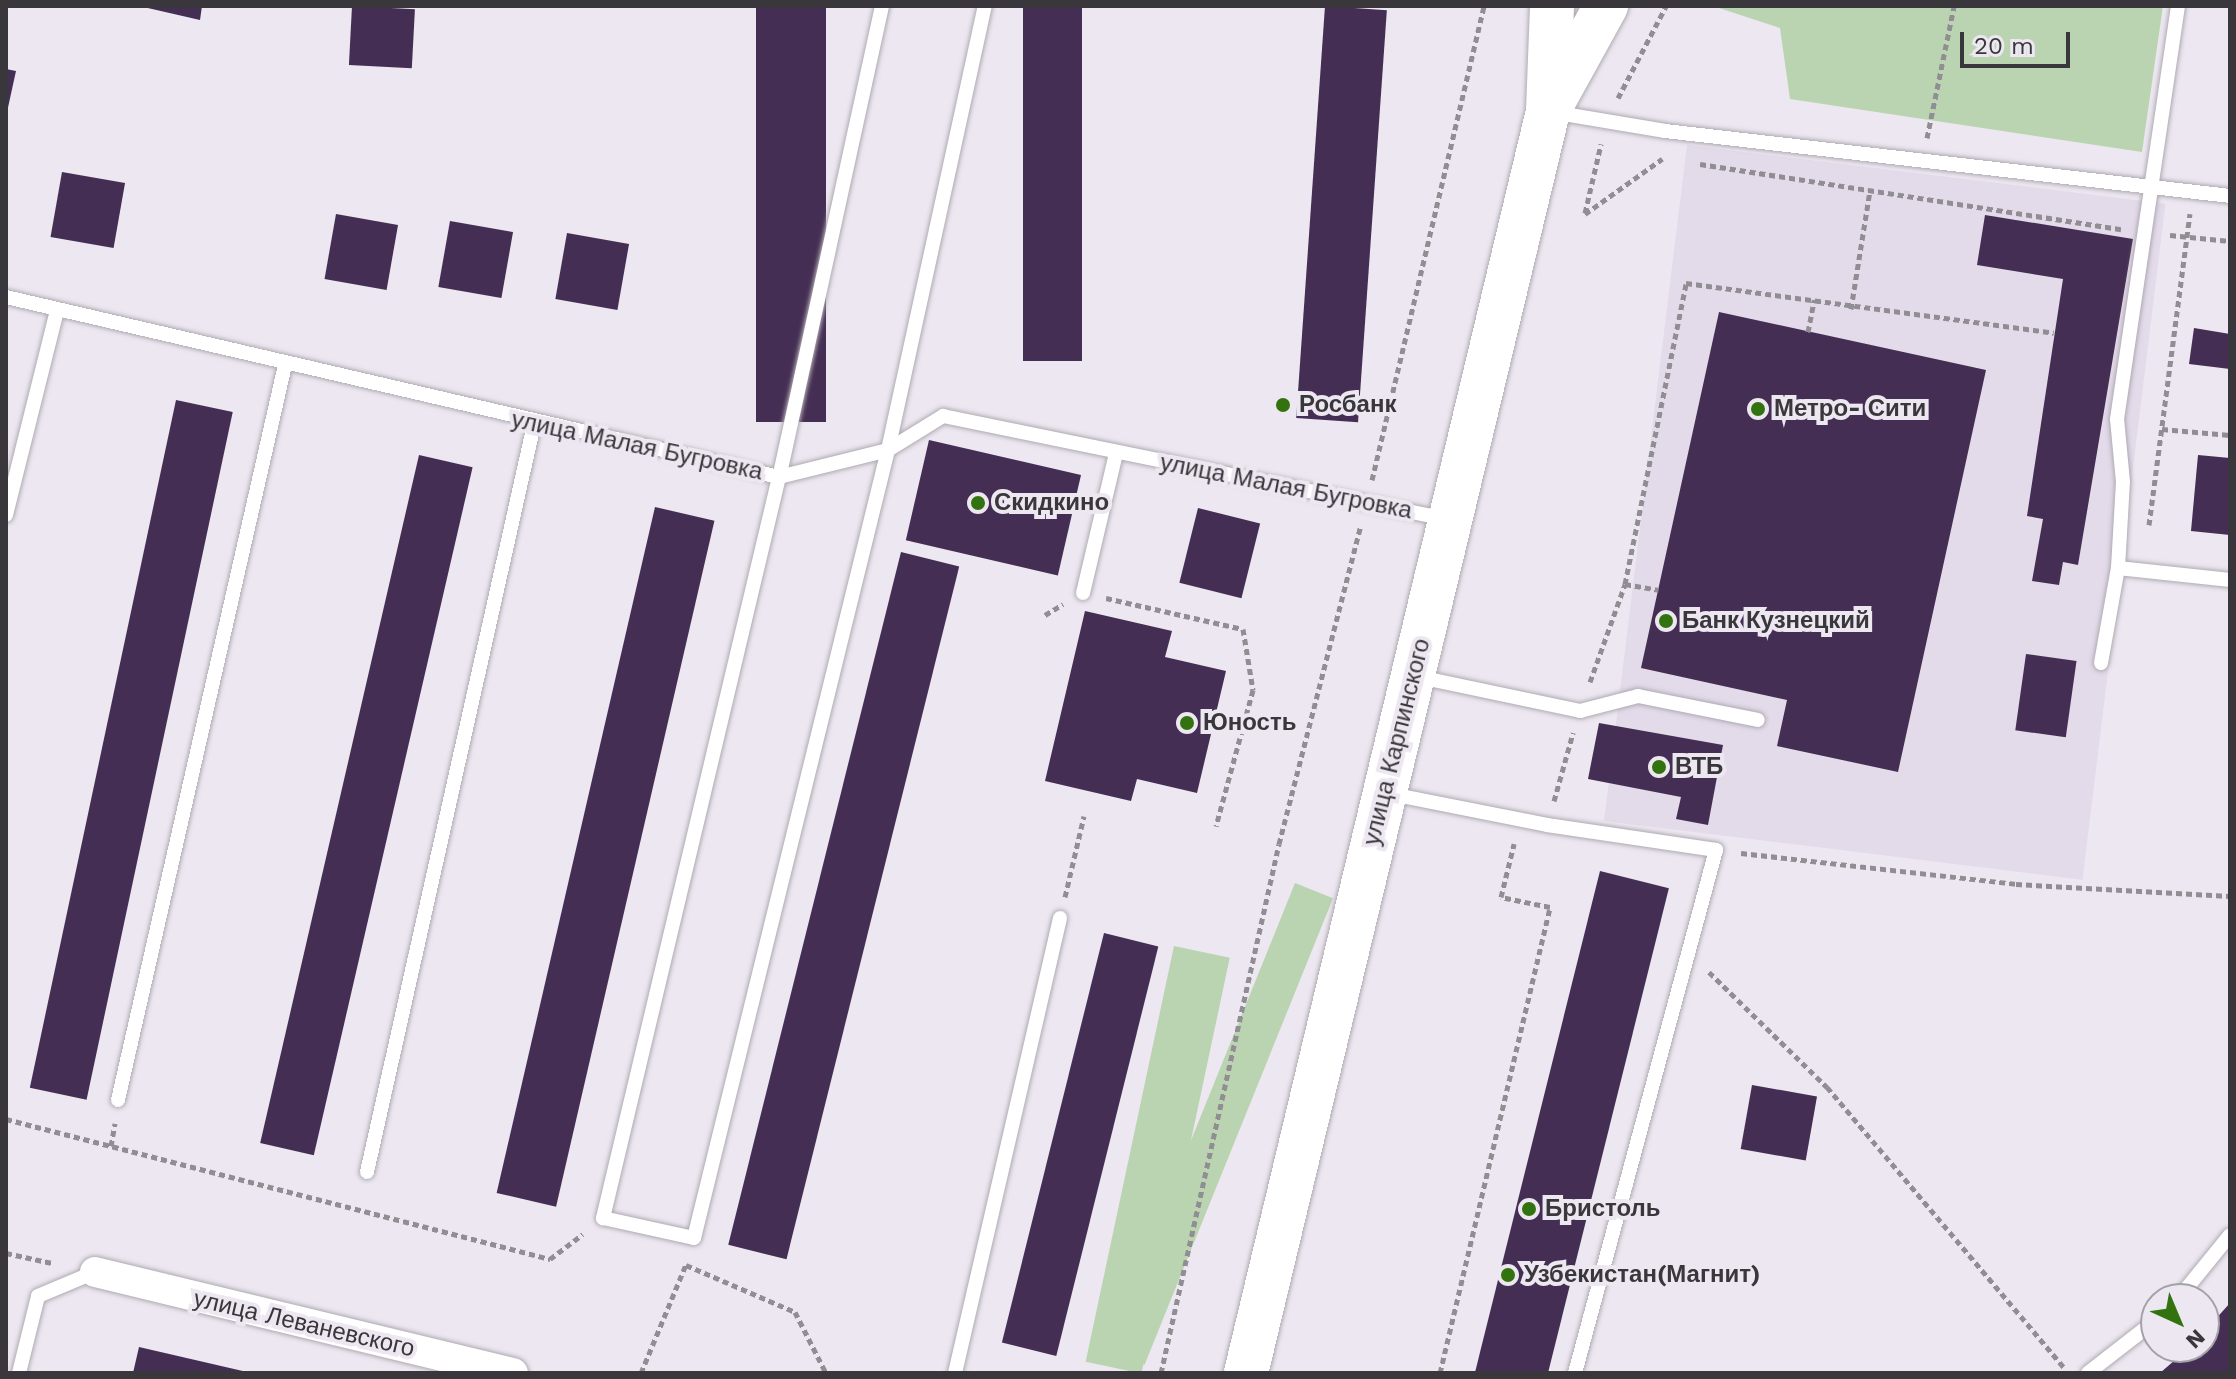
<!DOCTYPE html>
<meta charset="utf-8">
<style>
body{margin:0}
#map{position:relative;width:2236px;height:1379px;overflow:hidden;background:#ece7f0;font-family:"Work Sans",sans-serif}
div>[style]{position:absolute}
.built>*{inset:0;background:#e3daea;transform-origin:0 0}
.green>*{inset:0;background:#bad4b1;transform-origin:0 0}
.building>*{inset:0;background:#452e53;transform-origin:0 0}
.path>*{height:5px;margin-top:-2.5px;transform-origin:0;background:repeating-linear-gradient(90deg,#908d93 0 6px,transparent 0 10px)}
.roads{filter:drop-shadow(0 0 2px #afaab2) drop-shadow(0 0 2px #afaab2)}
.lane>*{height:14px;margin:-7px;padding:0 7px;transform-origin:7px;border-radius:7px;background:#fff}
.street>*{height:30px;margin:-15px;padding:0 15px;transform-origin:15px;border-radius:15px;background:#fff}
.primary>*{height:44px;margin:-22px;padding:0 22px;transform-origin:22px;border-radius:22px;background:#fff}
.dots>*{width:22px;height:22px;translate:-50% -50%;box-sizing:border-box;border:4px solid #ece7f0;border-radius:50%}
span{translate:-50% -50%;white-space:nowrap;text-align:center;line-height:1.15;-webkit-text-stroke:8px #ece7f0;paint-order:stroke}
.poi-label{font-size:24px;color:#39373b;font-weight:700}
.left{translate:0 -50%;text-align:left}
.street-label{font-size:24px;color:#39373b}
.frame{position:absolute;inset:0;border:8px solid #39373b;pointer-events:none}
.north{position:absolute;left:2140px;top:1283px;width:80px;height:80px;box-sizing:border-box;background:#ece7f0;border:2px solid #a4a1a8;border-radius:50%;rotate:136deg;font-size:22px;font-weight:700;line-height:32px;text-align:center;color:#39373b}
.north::after{content:'';display:block;margin:auto;width:28px;height:36px;background:#32730f;clip-path:polygon(50% 0,100% 100%,50% 72%,0 100%)}
.scale{position:absolute;left:1960px;top:32px;width:110px;height:36px;box-sizing:border-box;border:4px solid #39373b;border-top:0;padding-left:10px;font-size:24px;line-height:28px;white-space:nowrap;color:#39373b;-webkit-text-stroke:6px #ece7f0;paint-order:stroke}
</style>
<div id="map">
<div class="built">
<div style="left:1687px;top:145px;width:482px;height:681px;rotate:7deg"></div>
</div>
<div class="green">
<div style="clip-path:polygon(1713px 6px,2163px 6px,2142px 152px,1790px 99px,1780px 28px)"></div>
<div style="left:1295px;top:883px;width:41px;height:503px;rotate:22deg"></div>
<div style="left:1174px;top:946px;width:57px;height:425px;rotate:12deg"></div>
</div>
<div class="building">
<div style="clip-path:polygon(139px 6px,202px 6px,200px 20px)"></div>
<div style="left:352px;top:6px;width:63px;height:59px;rotate:3deg"></div>
<div style="left:756px;top:6px;width:70px;height:416px"></div>
<div style="left:1023px;top:6px;width:59px;height:355px"></div>
<div style="left:1325px;top:6px;width:62px;height:413px;rotate:4deg"></div>
<div style="clip-path:polygon(6px 69px,16px 71px,7px 112px,6px 112px)"></div>
<div style="left:62px;top:172px;width:64px;height:66px;rotate:10deg"></div>
<div style="left:336px;top:214px;width:63px;height:66px;rotate:10deg"></div>
<div style="clip-path:polygon(1985px 215px,2133px 239px,2078px 565px,2063px 562px,2059px 585px,2032px 581px,2043px 519px,2027px 516px,2063px 279px,1977px 265px)"></div>
<div style="left:450px;top:221px;width:64px;height:67px;rotate:10deg"></div>
<div style="left:567px;top:233px;width:63px;height:67px;rotate:10deg"></div>
<div style="clip-path:polygon(1719px 312px,1986px 370px,1898px 772px,1777px 746px,1787px 700px,1641px 668px)"></div>
<div style="clip-path:polygon(2194px 328px,2230px 334px,2230px 369px,2189px 364px)"></div>
<div style="left:176px;top:400px;width:58px;height:703px;rotate:12deg"></div>
<div style="left:929px;top:440px;width:156px;height:103px;rotate:13deg"></div>
<div style="left:419px;top:455px;width:55px;height:706px;rotate:13deg"></div>
<div style="clip-path:polygon(2198px 455px,2230px 458px,2230px 535px,2191px 531px)"></div>
<div style="left:655px;top:507px;width:61px;height:704px;rotate:13deg"></div>
<div style="left:1198px;top:508px;width:64px;height:77px;rotate:14deg"></div>
<div style="left:901px;top:552px;width:60px;height:714px;rotate:14deg"></div>
<div style="clip-path:polygon(1085px 611px,1172px 631px,1165px 657px,1226px 671px,1197px 793px,1137px 779px,1131px 801px,1045px 781px)"></div>
<div style="left:2026px;top:654px;width:51px;height:77px;rotate:8deg"></div>
<div style="clip-path:polygon(1599px 723px,1723px 745px,1708px 825px,1676px 819px,1681px 797px,1588px 779px)"></div>
<div style="left:1600px;top:871px;width:71px;height:517px;rotate:14deg"></div>
<div style="left:1104px;top:933px;width:56px;height:422px;rotate:14deg"></div>
<div style="left:1752px;top:1085px;width:66px;height:65px;rotate:10deg"></div>
<div style="clip-path:polygon(2230px 1303px,2230px 1373px,2160px 1373px,2190px 1347px,2204px 1347px,2204px 1332px)"></div>
<div style="clip-path:polygon(139px 1347px,247px 1372px,247px 1373px,133px 1373px)"></div>
</div>
<div class="path">
<div style="left:1618px;top:98px;width:104px;rotate:-62.4deg"></div>
<div style="left:1927px;top:138px;width:135px;rotate:-78.4deg"></div>
<div style="left:1700px;top:164px;width:426px;rotate:8.8deg"></div>
<div style="left:1585px;top:213px;width:71px;rotate:-76.9deg"></div>
<div style="left:1585px;top:214px;width:95px;rotate:-35.5deg"></div>
<div style="left:2170px;top:235px;width:60px;rotate:5.7deg"></div>
<div style="left:1851px;top:309px;width:121px;rotate:-80.9deg"></div>
<div style="left:1808px;top:332px;width:33px;rotate:-79deg"></div>
<div style="left:2162px;top:429px;width:68px;rotate:5deg"></div>
<div style="left:1372px;top:480px;width:487px;rotate:-76.7deg"></div>
<div style="left:2149px;top:525px;width:314px;rotate:-82.5deg"></div>
<div style="left:1625px;top:584px;width:34px;rotate:10deg"></div>
<div style="left:1106px;top:598px;width:140px;rotate:12.8deg"></div>
<div style="left:1243px;top:629px;width:62px;rotate:80.7deg"></div>
<div style="left:1253px;top:690px;width:141px;rotate:105.2deg"></div>
<div style="left:1045px;top:615px;width:21px;rotate:-31deg"></div>
<div style="left:1590px;top:682px;width:104px;rotate:-70.3deg"></div>
<div style="left:1625px;top:584px;width:307px;rotate:-78.5deg"></div>
<div style="left:1686px;top:283px;width:371px;rotate:7.7deg"></div>
<div style="left:1554px;top:801px;width:71px;rotate:-74.4deg"></div>
<div style="left:1741px;top:853px;width:277px;rotate:6.4deg"></div>
<div style="left:2016px;top:884px;width:214px;rotate:3.2deg"></div>
<div style="left:1065px;top:897px;width:83px;rotate:-76.8deg"></div>
<div style="left:1709px;top:972px;width:165px;rotate:44.3deg"></div>
<div style="left:1827px;top:1087px;width:369px;rotate:49.8deg"></div>
<div style="left:6px;top:1119px;width:562px;rotate:14.43deg"></div>
<div style="left:550px;top:1259px;width:41px;rotate:-37.1deg"></div>
<div style="left:111px;top:1146px;width:23px;rotate:-80deg"></div>
<div style="left:6px;top:1253px;width:47px;rotate:12.3deg"></div>
<div style="left:686px;top:1265px;width:119px;rotate:23.3deg"></div>
<div style="left:795px;top:1312px;width:68px;rotate:63.1deg"></div>
<div style="left:641px;top:1373px;width:120px;rotate:-67.5deg"></div>
<div style="left:1161px;top:1373px;width:542px;rotate:-77.43deg"></div>
<div style="left:1279px;top:844px;width:329px;rotate:-75.6deg"></div>
<div style="left:1440px;top:1373px;width:479px;rotate:-76.7deg"></div>
<div style="left:1550px;top:907px;width:50px;rotate:-168.5deg"></div>
<div style="left:1501px;top:897px;width:55px;rotate:-76.2deg"></div>
</div>
<div class="roads">
<div class="lane">
<div style="left:882px;top:6px;width:482px;rotate:102.3deg"></div>
<div style="left:779px;top:477px;width:762px;rotate:103.36deg"></div>
<div style="left:603px;top:1218px;width:93px;rotate:12.4deg"></div>
<div style="left:694px;top:1238px;width:812px;rotate:-76.17deg"></div>
<div style="left:888px;top:450px;width:454px;rotate:-77.7deg"></div>
<div style="left:1552px;top:112px;width:115px;rotate:9.5deg"></div>
<div style="left:1665px;top:131px;width:569px;rotate:6.56deg"></div>
<div style="left:6px;top:297px;width:794px;rotate:13.11deg"></div>
<div style="left:779px;top:477px;width:112px;rotate:-13.9deg"></div>
<div style="left:888px;top:450px;width:65px;rotate:-31.7deg"></div>
<div style="left:943px;top:416px;width:513px;rotate:11.57deg"></div>
<div style="left:6px;top:515px;width:211px;rotate:-76deg"></div>
<div style="left:2118px;top:568px;width:113px;rotate:6.1deg"></div>
<div style="left:1083px;top:593px;width:144px;rotate:-76.7deg"></div>
<div style="left:2101px;top:663px;width:97px;rotate:-79.9deg"></div>
<div style="left:2118px;top:568px;width:86px;rotate:-86.7deg"></div>
<div style="left:2123px;top:482px;width:63px;rotate:-95.4deg"></div>
<div style="left:2117px;top:419px;width:417px;rotate:-81.6deg"></div>
<div style="left:1419px;top:677px;width:165px;rotate:11.9deg"></div>
<div style="left:1580px;top:711px;width:60px;rotate:-14.5deg"></div>
<div style="left:1638px;top:696px;width:122px;rotate:11.3deg"></div>
<div style="left:1391px;top:794px;width:159px;rotate:11.2deg"></div>
<div style="left:1547px;top:825px;width:171px;rotate:8.4deg"></div>
<div style="left:1716px;top:850px;width:542px;rotate:105.09deg"></div>
<div style="left:118px;top:1100px;width:754px;rotate:-77.2deg"></div>
<div style="left:367px;top:1172px;width:766px;rotate:-77.41deg"></div>
<div style="left:2178px;top:1299px;width:82px;rotate:-50.9deg"></div>
<div style="left:19px;top:1373px;width:79px;rotate:-76.1deg"></div>
<div style="left:38px;top:1296px;width:62px;rotate:-22.8deg"></div>
<div style="left:955px;top:1373px;width:467px;rotate:-77deg"></div>
<div style="left:2088px;top:1373px;width:86px;rotate:-37.9deg"></div>
</div>
<div class="street">
<div style="left:95px;top:1272px;width:430px;rotate:13.6deg"></div>
</div>
<div class="primary">
<div style="left:1553px;top:102px;width:110px;rotate:-61.1deg"></div>
<div style="left:1246px;top:1373px;width:1298px;rotate:-76.54deg"></div>
<div style="left:1548px;top:111px;width:105px;rotate:-87.8deg"></div>
</div>
</div>
<div class="dots">
<div style="left:1283px;top:405px;background:#32730f"></div>
<div style="left:1758px;top:409px;background:#32730f"></div>
<div style="left:978px;top:503px;background:#32730f"></div>
<div style="left:1666px;top:621px;background:#32730f"></div>
<div style="left:1187px;top:723px;background:#32730f"></div>
<div style="left:1659px;top:767px;background:#32730f"></div>
<div style="left:1529px;top:1209px;background:#32730f"></div>
<div style="left:1508px;top:1275px;background:#32730f"></div>
</div>
<div class="poi-label">
<span class="left" style="left:1299px;top:405px">Росбанк</span>
<span class="left" style="left:1774px;top:409px">Метро- Сити</span>
<span class="left" style="left:994px;top:503px">Скидкино</span>
<span class="left" style="left:1682px;top:621px">Банк Кузнецкий</span>
<span class="left" style="left:1203px;top:723px">Юность</span>
<span class="left" style="left:1675px;top:767px">ВТБ</span>
<span class="left" style="left:1545px;top:1209px">Бристоль</span>
<span class="left" style="left:1524px;top:1275px">Узбекистан(Магнит)</span>
</div>
<div class="street-label">
<span style="left:637px;top:446px;rotate:12deg">улица Малая Бугровка</span>
<span style="left:1286px;top:487px;rotate:11deg">улица Малая Бугровка</span>
<span style="left:1397px;top:742px;rotate:-76deg">улица Карпинского</span>
<span style="left:304px;top:1324px;rotate:13deg">улица Леваневского</span>
</div>
<div class="frame"></div>
<div class="north">N</div>
<div class="scale">20 m</div>
</div>
